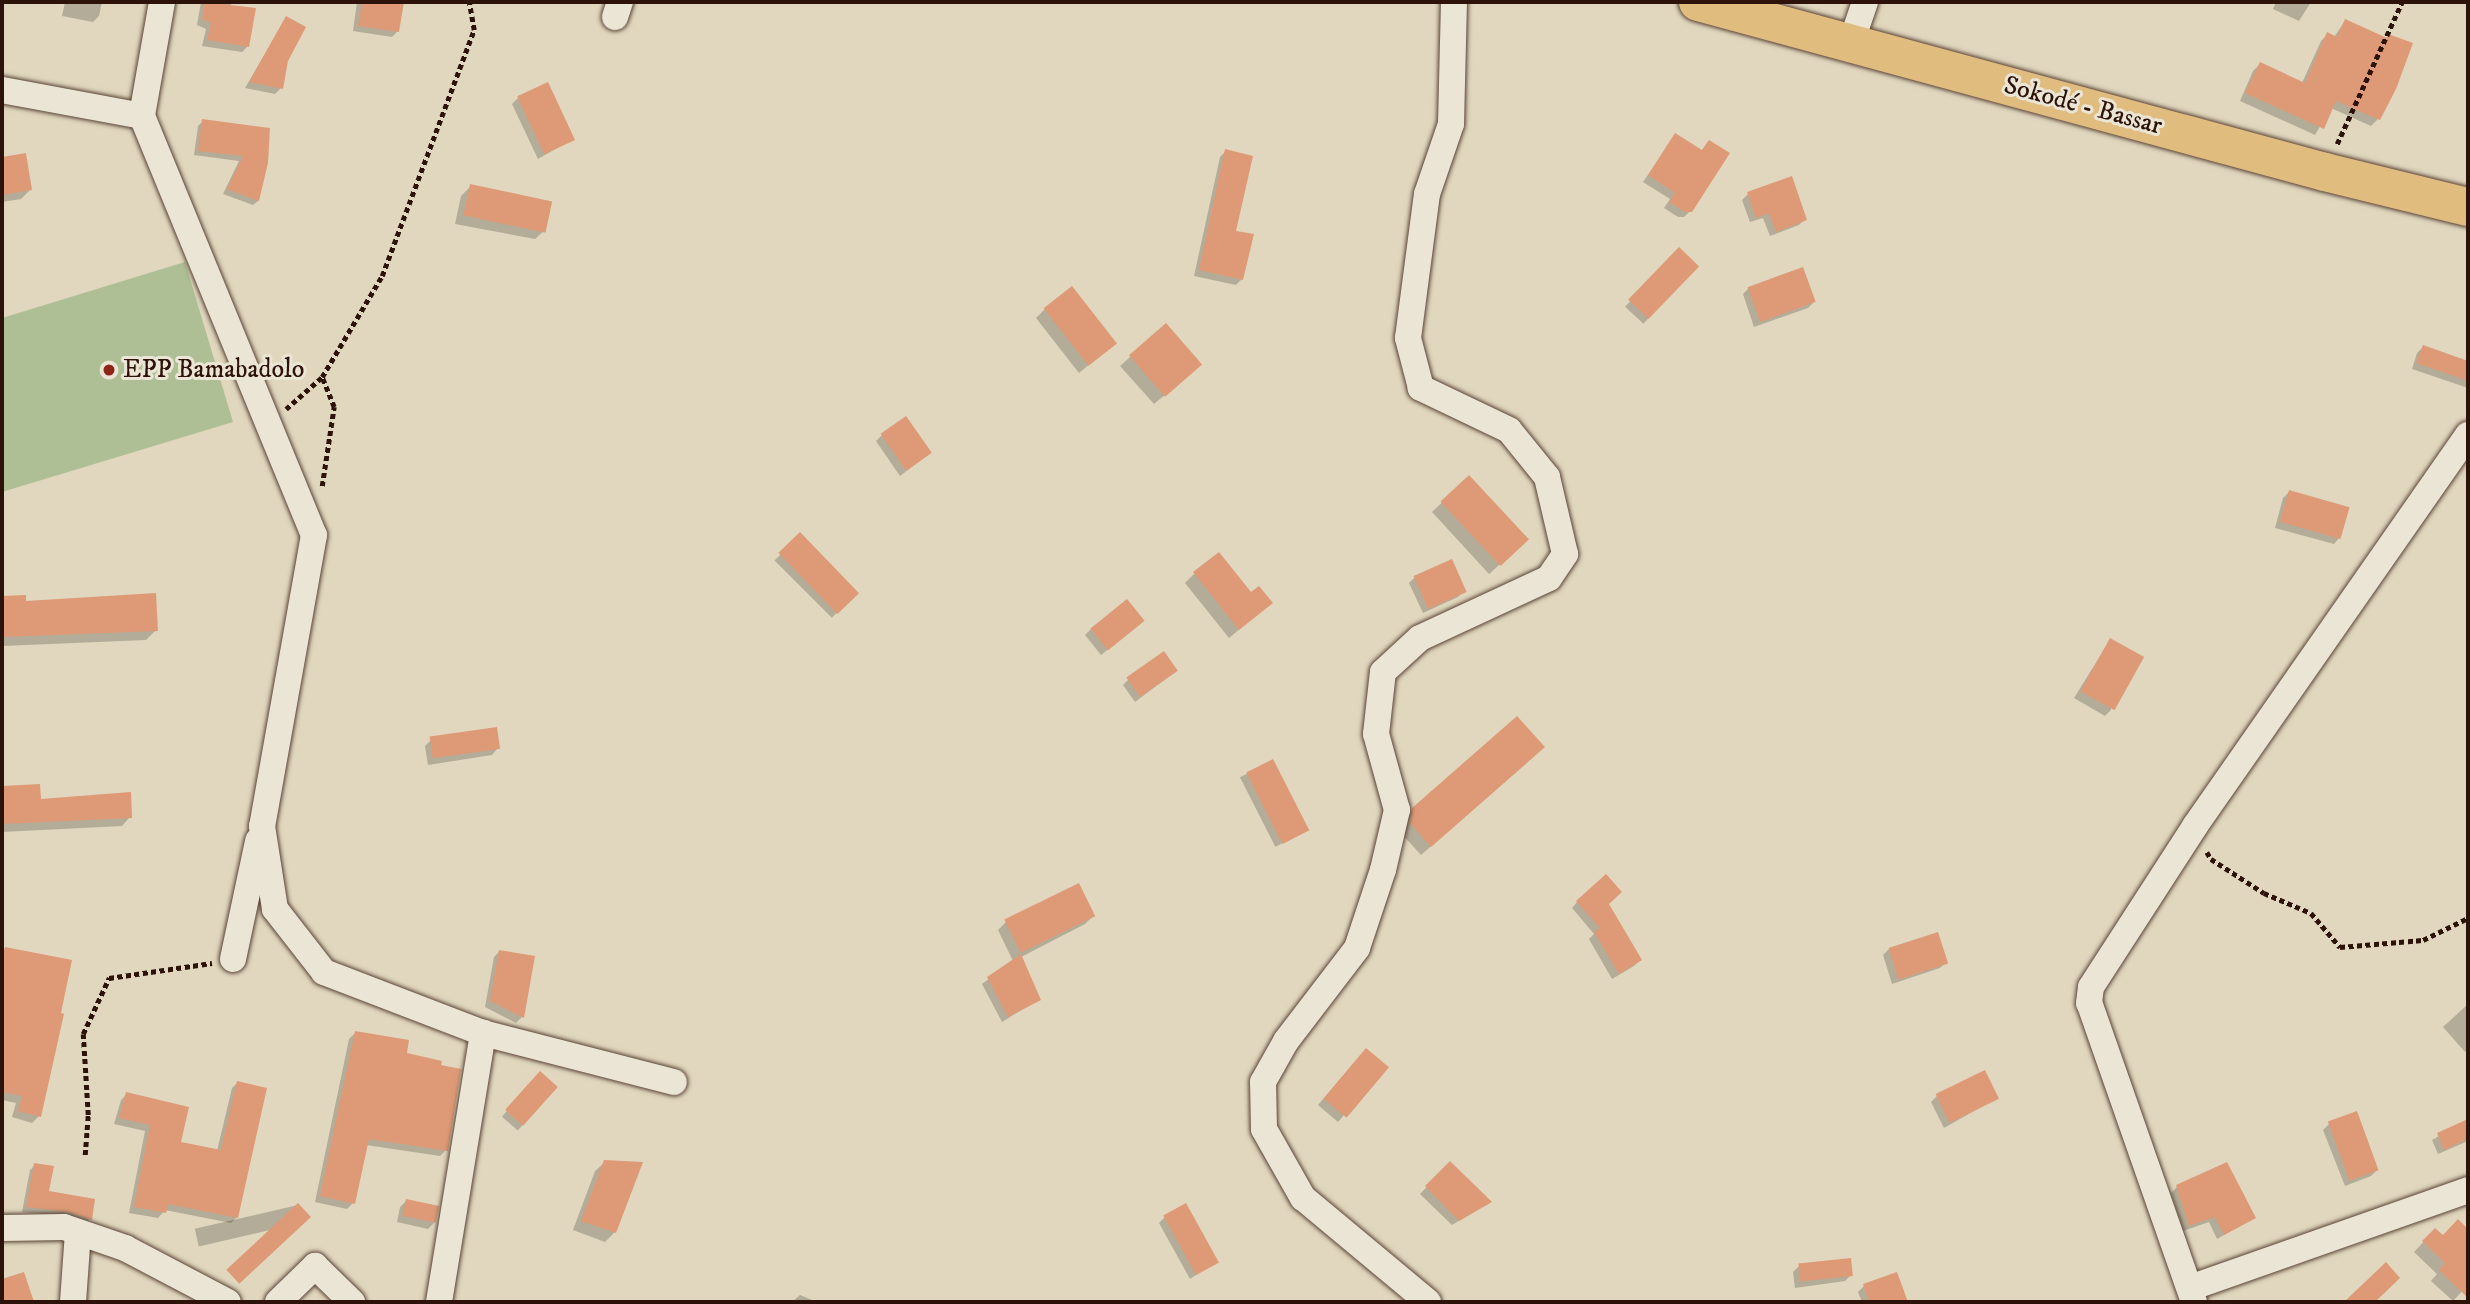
<!DOCTYPE html>
<meta charset="utf-8">
<style>
body{margin:0}
#map{position:relative;width:2470px;height:1304px;overflow:hidden;background:#e0d7be;font-family:"IM FELL DW Pica",serif}
div>[style]{position:absolute}
.green>*{inset:0;background:#aebf95}
.shadow>*{inset:0;background:#0003;transform-origin:0 0}
.building>*{inset:0;background:#de9a76;transform-origin:0 0}
.path>*{height:4.5px;margin-top:-2.25px;transform-origin:0;background:repeating-linear-gradient(90deg,#2d1209 0 5px,transparent 0 8.5px)}
.roads{filter:drop-shadow(0 0 2px #5a4336) drop-shadow(0 0 2px #5a4336)}
.minor>*{height:26px;margin:-13px;padding:0 13px;transform-origin:13px;border-radius:13px;background:#ebe5d5}
.primary>*{height:38px;margin:-19px;padding:0 19px;transform-origin:19px;border-radius:19px;background:#e0bc7f}
.dots>*{width:19px;height:19px;translate:-50% -50%;box-sizing:border-box;border:4px solid #ebe5d5;border-radius:50%}
span{translate:-50% -50%;white-space:nowrap;text-align:center;line-height:1.15;-webkit-text-stroke:6px #ebe5d5;paint-order:stroke}
.street-label{font-size:26px;color:#2d1209}
.poi-label{font-size:26px;color:#2d1209}
.left{translate:0 -50%;text-align:left}
.frame{position:absolute;inset:0;border:4px solid #2d1209;pointer-events:none}
</style>
<div id="map">
<div class="green">
<div style="clip-path:polygon(185px 262px,233px 422px,2px 492px,2px 318px)"></div>
</div>
<div class="shadow">
<div style="clip-path:polygon(65px 2px,102px 2px,99px 16px,93px 22px,62px 16px)"></div>
<div style="clip-path:polygon(201px 2px,230px 2px,248px 46px,242px 52px,202px 46px,206px 29px,197px 25px)"></div>
<div style="clip-path:polygon(357px 2px,401px 2px,398px 31px,392px 37px,353px 31px)"></div>
<div style="clip-path:polygon(2276px 2px,2311px 2px,2299px 21px,2273px 9px)"></div>
<div style="clip-path:polygon(286px 18px,286px 60px,281px 88px,275px 94px,245px 88px)"></div>
<div style="clip-path:polygon(2345px 21px,2385px 39px,2388px 36px,2378px 119px,2371px 126px,2331px 108px,2315px 135px,2240px 101px,2253px 71px,2260px 64px,2302px 83px,2321px 41px,2328px 34px,2334px 37px)"></div>
<div style="clip-path:polygon(518px 98px,573px 139px,538px 159px,512px 104px)"></div>
<div style="clip-path:polygon(203px 121px,266px 163px,258px 201px,253px 205px,223px 194px,239px 161px,194px 155px,198px 126px)"></div>
<div style="clip-path:polygon(1676px 135px,1701px 151px,1709px 142px,1691px 210px,1684px 217px,1678px 217px,1664px 208px,1670px 199px,1643px 182px)"></div>
<div style="clip-path:polygon(1226px 151px,1242px 279px,1236px 285px,1194px 276px,1220px 157px)"></div>
<div style="clip-path:polygon(25px 155px,30px 190px,21px 199px,2px 202px,2px 159px)"></div>
<div style="clip-path:polygon(471px 186px,545px 230px,535px 239px,455px 224px,461px 196px)"></div>
<div style="clip-path:polygon(1748px 194px,1805px 219px,1799px 225px,1770px 236px,1763px 218px,1750px 222px,1742px 200px)"></div>
<div style="left:1679px;top:249px;width:25px;height:79px;rotate:43deg"></div>
<div style="clip-path:polygon(1749px 288px,1814px 302px,1808px 308px,1754px 327px,1743px 294px)"></div>
<div style="clip-path:polygon(1045px 309px,1115px 343px,1079px 373px,1036px 318px)"></div>
<div style="clip-path:polygon(1166px 325px,1191px 373px,1154px 404px,1120px 366px)"></div>
<div style="clip-path:polygon(2423px 347px,2468px 362px,2468px 388px,2412px 369px,2417px 353px)"></div>
<div style="clip-path:polygon(882px 435px,930px 453px,900px 476px,876px 441px)"></div>
<div style="clip-path:polygon(1469px 477px,1517px 549px,1489px 574px,1432px 512px)"></div>
<div style="clip-path:polygon(2289px 492px,2340px 537px,2334px 544px,2275px 528px,2283px 498px)"></div>
<div style="left:800px;top:535px;width:81px;height:36px;rotate:45deg"></div>
<div style="clip-path:polygon(1194px 574px,1251px 594px,1271px 603px,1229px 638px,1185px 583px)"></div>
<div style="clip-path:polygon(1415px 577px,1464px 591px,1458px 597px,1423px 613px,1409px 583px)"></div>
<div style="clip-path:polygon(24px 597px,25px 602px,156px 630px,146px 640px,2px 646px,2px 598px)"></div>
<div style="clip-path:polygon(1136px 627px,1101px 655px,1085px 635px,1091px 629px)"></div>
<div style="clip-path:polygon(2110px 640px,2111px 710px,2105px 716px,2074px 698px)"></div>
<div style="clip-path:polygon(1176px 671px,1135px 702px,1123px 685px,1129px 679px)"></div>
<div style="clip-path:polygon(431px 740px,498px 748px,492px 755px,428px 765px,425px 746px)"></div>
<div style="clip-path:polygon(1533px 757px,1421px 855px,1401px 833px,1403px 819px,1413px 809px)"></div>
<div style="left:1272px;top:761px;width:78px;height:36px;rotate:63deg"></div>
<div style="clip-path:polygon(39px 786px,40px 801px,130px 817px,122px 826px,2px 832px,2px 788px)"></div>
<div style="clip-path:polygon(1577px 902px,1607px 904px,1640px 960px,1634px 966px,1612px 979px,1589px 939px,1594px 934px,1572px 908px)"></div>
<div style="clip-path:polygon(1093px 916px,1085px 924px,1021px 957px,1039px 999px,1002px 1022px,982px 984px,1013px 961px,998px 930px,1006px 922px)"></div>
<div style="clip-path:polygon(2px 949px,70px 962px,39px 1116px,32px 1123px,12px 1117px,16px 1103px,2px 1100px)"></div>
<div style="clip-path:polygon(1889px 949px,1946px 962px,1940px 968px,1892px 984px,1883px 955px)"></div>
<div style="clip-path:polygon(500px 951px,533px 958px,522px 1017px,516px 1023px,485px 1007px,494px 957px)"></div>
<div style="clip-path:polygon(2468px 1004px,2468px 1049px,2465px 1052px,2443px 1027px)"></div>
<div style="clip-path:polygon(355px 1033px,405px 1054px,446px 1150px,440px 1156px,366px 1145px,353px 1203px,347px 1209px,315px 1202px,349px 1039px)"></div>
<div style="clip-path:polygon(1360px 1056px,1386px 1067px,1338px 1122px,1318px 1105px)"></div>
<div style="left:540px;top:1073px;width:21px;height:58px;rotate:41deg"></div>
<div style="clip-path:polygon(238px 1082px,237px 1217px,231px 1223px,165px 1210px,158px 1218px,129px 1213px,145px 1131px,114px 1124px,121px 1100px,127px 1094px,179px 1143px,217px 1151px,232px 1088px)"></div>
<div style="clip-path:polygon(1937px 1096px,1997px 1098px,1944px 1128px,1931px 1102px)"></div>
<div style="clip-path:polygon(2468px 1120px,2468px 1141px,2438px 1154px,2432px 1140px)"></div>
<div style="clip-path:polygon(2329px 1124px,2377px 1170px,2371px 1176px,2345px 1186px,2323px 1130px)"></div>
<div style="clip-path:polygon(605px 1162px,640px 1164px,614px 1233px,605px 1242px,573px 1230px,595px 1171px)"></div>
<div style="clip-path:polygon(1450px 1163px,1490px 1202px,1452px 1225px,1420px 1194px)"></div>
<div style="clip-path:polygon(35px 1165px,47px 1193px,90px 1219px,85px 1224px,63px 1216px,22px 1212px,30px 1170px)"></div>
<div style="clip-path:polygon(2177px 1187px,2254px 1218px,2217px 1239px,2209px 1222px,2183px 1231px,2171px 1193px)"></div>
<div style="clip-path:polygon(406px 1201px,434px 1223px,428px 1229px,397px 1222px,400px 1207px)"></div>
<div style="left:298px;top:1205px;width:18px;height:106px;rotate:77deg"></div>
<div style="clip-path:polygon(1165px 1217px,1217px 1261px,1190px 1279px,1159px 1223px)"></div>
<div style="clip-path:polygon(2458px 1221px,2468px 1231px,2468px 1285px,2453px 1301px,2431px 1281px,2437px 1274px,2414px 1252px,2435px 1230px,2442px 1237px)"></div>
<div style="clip-path:polygon(1799px 1266px,1851px 1275px,1845px 1281px,1795px 1288px,1793px 1272px)"></div>
<div style="clip-path:polygon(1896px 1274px,1906px 1302px,1862px 1302px,1858px 1292px,1864px 1286px)"></div>
<div style="clip-path:polygon(800px 1295px,817px 1302px,792px 1302px)"></div>
</div>
<div class="building">
<div style="clip-path:polygon(205px 2px,256px 8px,249px 47px,207px 40px,211px 23px,202px 19px)"></div>
<div style="clip-path:polygon(362px 2px,404px 2px,399px 32px,358px 26px)"></div>
<div style="clip-path:polygon(286px 16px,306px 27px,288px 61px,283px 89px,249px 82px)"></div>
<div style="clip-path:polygon(2345px 19px,2387px 38px,2388px 34px,2413px 43px,2396px 89px,2380px 120px,2336px 101px,2324px 129px,2245px 93px,2260px 62px,2305px 83px,2327px 32px,2337px 37px)"></div>
<div style="left:548px;top:82px;width:64px;height:34px;rotate:65deg"></div>
<div style="clip-path:polygon(202px 119px,270px 128px,268px 163px,259px 201px,227px 189px,243px 156px,198px 151px)"></div>
<div style="clip-path:polygon(1675px 133px,1702px 150px,1709px 140px,1730px 153px,1692px 212px,1685px 212px,1669px 202px,1675px 193px,1648px 175px)"></div>
<div style="clip-path:polygon(1225px 149px,1253px 156px,1236px 231px,1254px 234px,1243px 280px,1199px 270px)"></div>
<div style="clip-path:polygon(26px 153px,32px 190px,2px 195px,2px 157px)"></div>
<div style="clip-path:polygon(1792px 176px,1807px 220px,1776px 232px,1769px 213px,1756px 218px,1747px 192px)"></div>
<div style="left:470px;top:184px;width:84px;height:32px;rotate:12deg"></div>
<div style="left:1679px;top:247px;width:28px;height:73px;rotate:44deg"></div>
<div style="left:1803px;top:267px;width:37px;height:59px;rotate:70deg"></div>
<div style="left:1072px;top:286px;width:73px;height:36px;rotate:52deg"></div>
<div style="left:1166px;top:323px;width:55px;height:49px;rotate:49deg"></div>
<div style="clip-path:polygon(2423px 345px,2468px 361px,2468px 381px,2416px 363px)"></div>
<div style="left:906px;top:416px;width:45px;height:31px;rotate:55deg"></div>
<div style="left:1469px;top:475px;width:88px;height:39px;rotate:47deg"></div>
<div style="left:2289px;top:490px;width:63px;height:33px;rotate:16deg"></div>
<div style="left:800px;top:532px;width:85px;height:30px;rotate:46deg"></div>
<div style="clip-path:polygon(1219px 552px,1251px 592px,1259px 586px,1273px 603px,1239px 630px,1193px 572px)"></div>
<div style="left:1452px;top:559px;width:36px;height:42px;rotate:66deg"></div>
<div style="clip-path:polygon(156px 593px,158px 631px,2px 637px,2px 596px,26px 595px,26px 601px)"></div>
<div style="left:1127px;top:599px;width:28px;height:47px;rotate:51deg"></div>
<div style="left:2110px;top:638px;width:39px;height:61px;rotate:29deg"></div>
<div style="left:1164px;top:651px;width:24px;height:46px;rotate:55deg"></div>
<div style="clip-path:polygon(1517px 716px,1545px 747px,1431px 847px,1410px 823px,1412px 808px)"></div>
<div style="left:497px;top:727px;width:22px;height:68px;rotate:82deg"></div>
<div style="left:1273px;top:759px;width:80px;height:30px;rotate:63deg"></div>
<div style="clip-path:polygon(40px 784px,41px 799px,131px 792px,132px 818px,2px 824px,2px 786px)"></div>
<div style="clip-path:polygon(1606px 874px,1622px 892px,1609px 904px,1642px 960px,1619px 974px,1594px 932px,1600px 928px,1576px 901px)"></div>
<div style="left:1079px;top:883px;width:37px;height:83px;rotate:64deg"></div>
<div style="left:1938px;top:932px;width:33px;height:52px;rotate:72deg"></div>
<div style="clip-path:polygon(5px 947px,72px 960px,61px 1013px,64px 1014px,41px 1117px,18px 1111px,22px 1096px,2px 1092px,2px 960px)"></div>
<div style="clip-path:polygon(499px 950px,535px 956px,524px 1018px,490px 1001px)"></div>
<div style="clip-path:polygon(1021px 954px,1041px 1000px,1008px 1017px,987px 977px)"></div>
<div style="clip-path:polygon(355px 1031px,409px 1040px,407px 1053px,442px 1061px,441px 1065px,461px 1069px,448px 1151px,369px 1139px,355px 1204px,320px 1196px)"></div>
<div style="left:1366px;top:1048px;width:30px;height:66px;rotate:40deg"></div>
<div style="left:1985px;top:1070px;width:32px;height:55px;rotate:64deg"></div>
<div style="left:540px;top:1071px;width:24px;height:52px;rotate:42deg"></div>
<div style="clip-path:polygon(237px 1081px,267px 1088px,238px 1218px,168px 1204px,166px 1213px,134px 1207px,150px 1125px,119px 1118px,126px 1092px,189px 1107px,181px 1142px,221px 1150px)"></div>
<div style="left:2357px;top:1111px;width:63px;height:31px;rotate:70deg"></div>
<div style="clip-path:polygon(2468px 1119px,2468px 1139px,2444px 1150px,2437px 1133px)"></div>
<div style="clip-path:polygon(604px 1160px,643px 1162px,616px 1233px,581px 1221px)"></div>
<div style="clip-path:polygon(1450px 1161px,1492px 1202px,1459px 1221px,1425px 1186px)"></div>
<div style="clip-path:polygon(2227px 1162px,2256px 1218px,2224px 1235px,2215px 1217px,2189px 1226px,2176px 1185px)"></div>
<div style="clip-path:polygon(34px 1163px,54px 1166px,49px 1191px,95px 1199px,92px 1220px,69px 1212px,26px 1207px)"></div>
<div style="left:406px;top:1199px;width:34px;height:17px;rotate:12deg"></div>
<div style="left:298px;top:1203px;width:19px;height:98px;rotate:47deg"></div>
<div style="left:1186px;top:1203px;width:68px;height:26px;rotate:61deg"></div>
<div style="clip-path:polygon(2458px 1219px,2468px 1229px,2468px 1298px,2439px 1270px,2445px 1263px,2422px 1241px,2435px 1228px,2443px 1235px)"></div>
<div style="left:1851px;top:1258px;width:18px;height:53px;rotate:84deg"></div>
<div style="clip-path:polygon(2386px 1262px,2400px 1278px,2375px 1302px,2344px 1302px)"></div>
<div style="clip-path:polygon(24px 1272px,34px 1302px,2px 1302px,2px 1279px)"></div>
<div style="clip-path:polygon(1897px 1272px,1908px 1302px,1869px 1302px,1863px 1284px)"></div>
</div>
<div class="path">
<div style="left:2337px;top:144px;width:156px;rotate:-65.4deg"></div>
<div style="left:286px;top:409px;width:48px;rotate:-41.6deg"></div>
<div style="left:322px;top:486px;width:80px;rotate:-81.4deg"></div>
<div style="left:334px;top:407px;width:32px;rotate:-112deg"></div>
<div style="left:322px;top:377px;width:117px;rotate:-59.3deg"></div>
<div style="left:382px;top:276px;width:263px;rotate:-69.5deg"></div>
<div style="left:474px;top:30px;width:28px;rotate:-100deg"></div>
<div style="left:2207px;top:852px;width:8px;rotate:60deg"></div>
<div style="left:2211px;top:859px;width:63px;rotate:32.7deg"></div>
<div style="left:2264px;top:893px;width:51px;rotate:23.1deg"></div>
<div style="left:2311px;top:913px;width:45px;rotate:49.5deg"></div>
<div style="left:2340px;top:947px;width:83px;rotate:-4.8deg"></div>
<div style="left:2423px;top:940px;width:50px;rotate:-26.1deg"></div>
<div style="left:85px;top:1155px;width:40px;rotate:-85.7deg"></div>
<div style="left:88px;top:1115px;width:81px;rotate:-93.5deg"></div>
<div style="left:83px;top:1034px;width:62px;rotate:-65.1deg"></div>
<div style="left:109px;top:978px;width:104px;rotate:-8.3deg"></div>
</div>
<div class="roads">
<div class="minor">
<div style="left:162px;top:2px;width:116px;rotate:100deg"></div>
<div style="left:142px;top:116px;width:453px;rotate:67.7deg"></div>
<div style="left:314px;top:535px;width:296px;rotate:100.1deg"></div>
<div style="left:262px;top:826px;width:84px;rotate:81.1deg"></div>
<div style="left:275px;top:909px;width:80px;rotate:52.1deg"></div>
<div style="left:324px;top:972px;width:170px;rotate:21deg"></div>
<div style="left:483px;top:1033px;width:197px;rotate:14.4deg"></div>
<div style="left:615px;top:17px;width:16px;rotate:-72deg"></div>
<div style="left:1851px;top:43px;width:43px;rotate:-71.1deg"></div>
<div style="left:2px;top:90px;width:142px;rotate:10.5deg"></div>
<div style="left:233px;top:959px;width:121px;rotate:-78deg"></div>
<div style="left:2px;top:1228px;width:62px;rotate:-0.9deg"></div>
<div style="left:64px;top:1227px;width:65px;rotate:19deg"></div>
<div style="left:125px;top:1248px;width:116px;rotate:27.7deg"></div>
<div style="left:2190px;top:1288px;width:295px;rotate:-19.4deg"></div>
<div style="left:73px;top:1302px;width:70px;rotate:-85.9deg"></div>
<div style="left:278px;top:1302px;width:52px;rotate:-44.2deg"></div>
<div style="left:315px;top:1266px;width:52px;rotate:44.2deg"></div>
<div style="left:439px;top:1302px;width:273px;rotate:-80.7deg"></div>
<div style="left:1428px;top:1302px;width:163px;rotate:-140.2deg"></div>
<div style="left:1303px;top:1198px;width:79px;rotate:-119.5deg"></div>
<div style="left:1264px;top:1129px;width:47px;rotate:-91.2deg"></div>
<div style="left:1263px;top:1082px;width:47px;rotate:-60.7deg"></div>
<div style="left:1286px;top:1041px;width:117px;rotate:-52.6deg"></div>
<div style="left:1357px;top:948px;width:82px;rotate:-71.6deg"></div>
<div style="left:1383px;top:870px;width:62px;rotate:-76.9deg"></div>
<div style="left:1397px;top:810px;width:79px;rotate:-105.4deg"></div>
<div style="left:1376px;top:734px;width:62px;rotate:-83.6deg"></div>
<div style="left:1383px;top:672px;width:50px;rotate:-42.6deg"></div>
<div style="left:1420px;top:638px;width:142px;rotate:-24.9deg"></div>
<div style="left:1549px;top:578px;width:29px;rotate:-56deg"></div>
<div style="left:1565px;top:554px;width:79px;rotate:-103.2deg"></div>
<div style="left:1547px;top:477px;width:60px;rotate:-129deg"></div>
<div style="left:1509px;top:430px;width:98px;rotate:-154.5deg"></div>
<div style="left:1421px;top:388px;width:52px;rotate:-104.6deg"></div>
<div style="left:1408px;top:338px;width:145px;rotate:-82.5deg"></div>
<div style="left:1427px;top:194px;width:74px;rotate:-71.1deg"></div>
<div style="left:1451px;top:124px;width:122px;rotate:-88.6deg"></div>
<div style="left:2194px;top:1302px;width:317px;rotate:-109.3deg"></div>
<div style="left:2089px;top:1003px;width:16px;rotate:-83deg"></div>
<div style="left:2091px;top:987px;width:192px;rotate:-57.1deg"></div>
<div style="left:2195px;top:826px;width:477px;rotate:-55.1deg"></div>
</div>
<div class="primary">
<div style="left:1698px;top:2px;width:650px;rotate:15.17deg"></div>
<div style="left:2325px;top:172px;width:147px;rotate:13.8deg"></div>
</div>
</div>
<div class="dots">
<div style="left:109px;top:370px;background:#8f2418"></div>
</div>
<div class="street-label">
<span style="left:2083px;top:106px;rotate:15deg">Sokodé - Bassar</span>
</div>
<div class="poi-label">
<span class="left" style="left:123px;top:370px">EPP Bamabadolo</span>
</div>
<div class="frame"></div>
</div>
